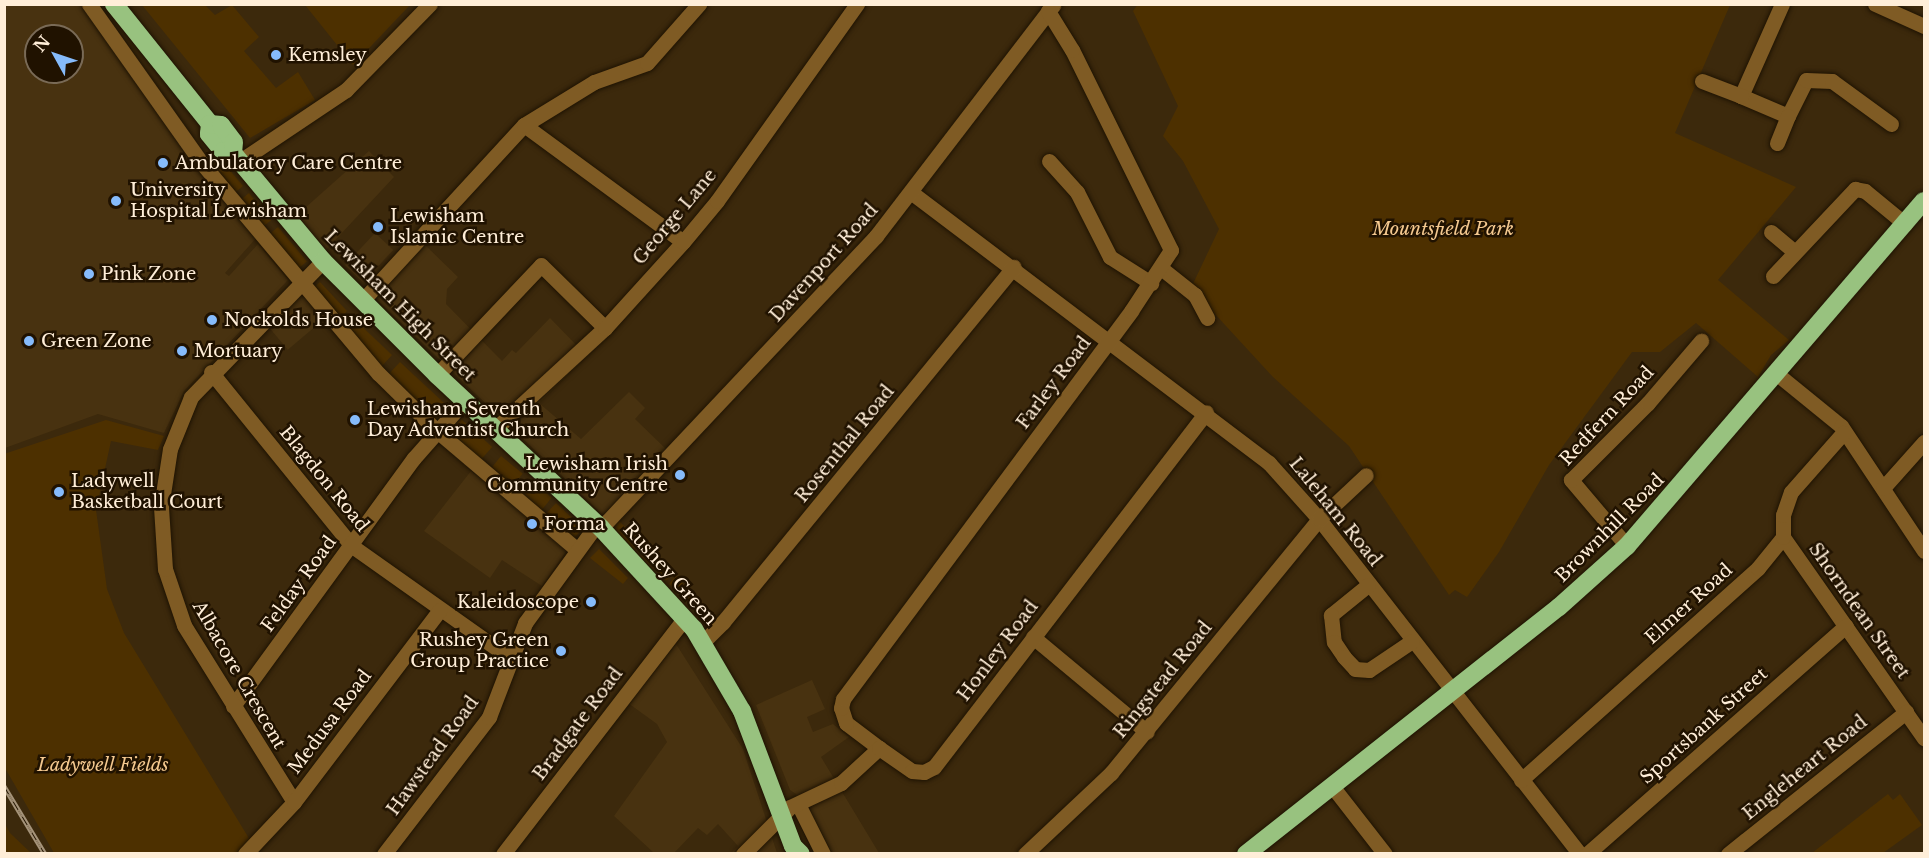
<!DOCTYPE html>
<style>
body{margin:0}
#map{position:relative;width:1929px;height:858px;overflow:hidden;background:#3c290c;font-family:"Libre Baskerville",serif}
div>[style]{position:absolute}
.built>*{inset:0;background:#483210;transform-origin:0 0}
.green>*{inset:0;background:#4d3000;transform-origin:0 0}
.roads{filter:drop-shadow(0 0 2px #1e1303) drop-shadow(0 0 2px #1e1303)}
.minor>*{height:15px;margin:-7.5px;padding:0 7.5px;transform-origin:7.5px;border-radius:7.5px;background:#7f5b24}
.highway>*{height:18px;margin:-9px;padding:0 9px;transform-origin:9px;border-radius:9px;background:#98c27f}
.rail>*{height:5px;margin-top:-2.5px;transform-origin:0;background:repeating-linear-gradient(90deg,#201200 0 9px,#a5937a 0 18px);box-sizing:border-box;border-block:2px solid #a5937a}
.dots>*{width:16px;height:16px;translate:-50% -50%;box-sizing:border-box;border:3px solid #201200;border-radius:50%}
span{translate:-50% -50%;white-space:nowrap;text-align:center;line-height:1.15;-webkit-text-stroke:5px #201200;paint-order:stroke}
.poi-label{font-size:18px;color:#ffeed8}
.left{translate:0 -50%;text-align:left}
.right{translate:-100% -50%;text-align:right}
.street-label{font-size:18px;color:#ffeed8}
.park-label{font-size:18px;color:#f5c98f;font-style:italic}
.frame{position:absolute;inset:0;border:6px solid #ffeed8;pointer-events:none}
.north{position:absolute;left:24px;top:24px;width:60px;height:60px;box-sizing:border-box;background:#201200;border:2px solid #796a56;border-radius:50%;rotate:310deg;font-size:16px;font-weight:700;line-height:24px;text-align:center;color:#ffeed8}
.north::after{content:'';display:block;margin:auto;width:21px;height:27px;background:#86bbfb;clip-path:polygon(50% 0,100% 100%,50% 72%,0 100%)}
</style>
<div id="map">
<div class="built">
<div style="clip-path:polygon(evenodd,5px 5px,83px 5px,257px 237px,225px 273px,229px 276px,258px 244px,288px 280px,184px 391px,164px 433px,98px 414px,5px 448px,5px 5px,36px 36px,72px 36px,72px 72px,36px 72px,36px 36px)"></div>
<div style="clip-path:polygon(369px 151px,394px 177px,326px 250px,296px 216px)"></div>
<div style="left:375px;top:233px;width:25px;height:44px;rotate:43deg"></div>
<div style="clip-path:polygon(423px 243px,458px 277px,447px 289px,446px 304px,502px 361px,512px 350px,516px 353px,550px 318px,587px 356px,539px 403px,581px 439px,629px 392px,645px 408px,635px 419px,666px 449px,603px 515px,376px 299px,375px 293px)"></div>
<div style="left:302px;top:292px;width:35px;height:48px;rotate:50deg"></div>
<div style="clip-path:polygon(471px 471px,569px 547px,542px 586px,502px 560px,490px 578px,424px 531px)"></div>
<div style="clip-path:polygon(676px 644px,743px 749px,777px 853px,731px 853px,738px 846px,718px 824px,707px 835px,698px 828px,674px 853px,654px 853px,614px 816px,667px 742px,657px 724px,628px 703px)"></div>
<div style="clip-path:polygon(812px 680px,825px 709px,807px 717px,813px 732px,833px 724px,849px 737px,821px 757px,879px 853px,825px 853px,796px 794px,790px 790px,756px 705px)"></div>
</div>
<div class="green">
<div style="clip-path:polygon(1138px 4px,1730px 5px,1675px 133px,1796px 187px,1718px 280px,1789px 340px,1771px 355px,1758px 377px,1696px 323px,1660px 352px,1632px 352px,1549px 465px,1499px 552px,1467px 597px,1455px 590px,1449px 595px,1349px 446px,1273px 377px,1191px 288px,1219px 229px,1183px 161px,1163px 136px,1178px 106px,1133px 11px)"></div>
<div style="clip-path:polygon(142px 5px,205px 5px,215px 15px,232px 5px,259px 37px,244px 51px,276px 88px,298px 72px,315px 100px,250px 138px)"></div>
<div style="clip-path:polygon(305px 5px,410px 5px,353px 65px)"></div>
<div style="left:218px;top:156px;width:39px;height:12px;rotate:50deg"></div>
<div style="left:249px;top:193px;width:35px;height:12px;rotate:51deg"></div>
<div style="left:278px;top:227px;width:45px;height:11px;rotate:50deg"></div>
<div style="clip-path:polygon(320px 282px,347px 311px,339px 320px,312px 289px)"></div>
<div style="clip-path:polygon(353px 318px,392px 355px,381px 367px,345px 326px)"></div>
<div style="left:400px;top:362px;width:65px;height:19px;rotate:43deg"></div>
<div style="left:461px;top:419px;width:42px;height:18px;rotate:42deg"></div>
<div style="clip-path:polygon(106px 420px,164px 436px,158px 450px,111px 441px,96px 510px,107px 589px,124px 633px,250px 840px,237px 853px,54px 853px,5px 768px,4px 454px)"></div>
<div style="left:501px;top:456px;width:28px;height:17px;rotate:39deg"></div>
<div style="left:530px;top:480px;width:28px;height:18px;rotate:39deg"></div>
<div style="left:556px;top:503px;width:37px;height:18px;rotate:43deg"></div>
<div style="left:618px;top:520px;width:32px;height:10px;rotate:44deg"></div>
<div style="clip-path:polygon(599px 549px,628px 578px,623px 584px,590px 558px)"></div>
<div style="left:648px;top:549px;width:35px;height:10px;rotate:44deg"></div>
<div style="clip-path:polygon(676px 576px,706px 610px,701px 614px,669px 584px)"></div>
<div style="clip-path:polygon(1888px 794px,1893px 800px,1900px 794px,1922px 825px,1883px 853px,1812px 853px)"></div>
<div style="clip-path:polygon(5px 824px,10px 833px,31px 853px,5px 853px)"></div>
</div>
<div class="roads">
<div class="minor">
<div style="left:89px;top:4px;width:192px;rotate:54.7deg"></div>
<div style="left:200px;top:161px;width:278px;rotate:50deg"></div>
<div style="left:379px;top:374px;width:81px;rotate:44.5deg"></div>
<div style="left:437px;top:431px;width:182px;rotate:40.3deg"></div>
<div style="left:1782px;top:4px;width:101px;rotate:114deg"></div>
<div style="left:1741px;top:96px;width:51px;rotate:23.1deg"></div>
<div style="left:1788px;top:116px;width:40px;rotate:-63.4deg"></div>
<div style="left:1806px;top:80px;width:26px;rotate:2deg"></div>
<div style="left:1832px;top:81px;width:73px;rotate:36.1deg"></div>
<div style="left:1875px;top:4px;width:54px;rotate:24.2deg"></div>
<div style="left:1702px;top:81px;width:42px;rotate:21deg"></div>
<div style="left:524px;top:125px;width:197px;rotate:36.3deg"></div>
<div style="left:1777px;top:143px;width:29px;rotate:-68deg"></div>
<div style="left:240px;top:161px;width:128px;rotate:-33.8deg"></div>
<div style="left:346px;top:90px;width:120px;rotate:-45.7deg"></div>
<div style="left:1049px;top:161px;width:42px;rotate:47.9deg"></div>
<div style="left:1077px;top:192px;width:73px;rotate:63.1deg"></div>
<div style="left:1110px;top:257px;width:49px;rotate:32.4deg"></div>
<div style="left:912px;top:193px;width:448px;rotate:37.1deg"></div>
<div style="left:1269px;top:463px;width:75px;rotate:48.2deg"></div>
<div style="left:1319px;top:519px;width:425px;rotate:52.1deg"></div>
<div style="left:1771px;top:232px;width:31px;rotate:40deg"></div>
<div style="left:1161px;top:268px;width:43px;rotate:38.5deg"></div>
<div style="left:1195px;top:295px;width:26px;rotate:62deg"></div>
<div style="left:1773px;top:276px;width:120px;rotate:-46.7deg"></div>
<div style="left:1855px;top:189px;width:10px;rotate:11deg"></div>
<div style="left:1865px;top:191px;width:52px;rotate:39.5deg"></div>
<div style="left:362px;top:301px;width:239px;rotate:-47.4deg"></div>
<div style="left:524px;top:125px;width:82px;rotate:-31.6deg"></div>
<div style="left:594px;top:82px;width:56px;rotate:-19.7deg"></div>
<div style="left:647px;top:63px;width:79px;rotate:-48.6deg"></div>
<div style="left:211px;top:372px;width:224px;rotate:51deg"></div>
<div style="left:352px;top:546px;width:194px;rotate:35.3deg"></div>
<div style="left:1777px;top:374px;width:82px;rotate:39.1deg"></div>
<div style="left:1841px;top:426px;width:150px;rotate:56.4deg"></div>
<div style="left:437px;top:375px;width:151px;rotate:-46.6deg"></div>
<div style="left:541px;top:265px;width:90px;rotate:44.5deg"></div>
<div style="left:495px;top:429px;width:149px;rotate:-42.6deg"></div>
<div style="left:605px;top:328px;width:116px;rotate:-47.8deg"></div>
<div style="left:683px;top:242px;width:53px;rotate:-50.3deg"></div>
<div style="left:717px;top:201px;width:242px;rotate:-54.6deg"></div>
<div style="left:1883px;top:488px;width:62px;rotate:-48.3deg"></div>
<div style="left:601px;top:528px;width:401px;rotate:-46.7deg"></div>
<div style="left:876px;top:236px;width:291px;rotate:-52.5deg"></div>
<div style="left:1783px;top:537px;width:246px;rotate:55deg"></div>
<div style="left:1627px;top:546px;width:87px;rotate:-130.3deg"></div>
<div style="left:1571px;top:480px;width:109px;rotate:-45deg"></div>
<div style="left:1648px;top:403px;width:82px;rotate:-49.5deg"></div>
<div style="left:1368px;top:585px;width:48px;rotate:141deg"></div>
<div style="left:1331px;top:615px;width:27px;rotate:84deg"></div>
<div style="left:1334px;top:642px;width:18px;rotate:56deg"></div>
<div style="left:1344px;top:657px;width:16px;rotate:47deg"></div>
<div style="left:1355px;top:669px;width:14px;rotate:4deg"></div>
<div style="left:1369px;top:670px;width:52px;rotate:-34deg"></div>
<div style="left:1033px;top:637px;width:148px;rotate:39.8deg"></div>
<div style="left:703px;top:642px;width:28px;rotate:-45deg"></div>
<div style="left:723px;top:622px;width:459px;rotate:-50.7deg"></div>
<div style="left:233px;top:706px;width:307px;rotate:-53.9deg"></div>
<div style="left:414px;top:458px;width:76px;rotate:-48.7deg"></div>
<div style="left:879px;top:748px;width:41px;rotate:-142.9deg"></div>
<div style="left:846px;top:723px;width:16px;rotate:-108deg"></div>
<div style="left:841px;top:708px;width:9px;rotate:-77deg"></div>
<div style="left:843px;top:699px;width:483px;rotate:-53.4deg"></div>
<div style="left:1131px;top:311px;width:73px;rotate:-56.7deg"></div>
<div style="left:1171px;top:250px;width:223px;rotate:-116.3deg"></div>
<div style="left:1072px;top:50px;width:46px;rotate:-121.6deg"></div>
<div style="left:1521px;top:780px;width:318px;rotate:-41.8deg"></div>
<div style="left:1758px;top:568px;width:40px;rotate:-51deg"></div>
<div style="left:1783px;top:537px;width:22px;rotate:-90deg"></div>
<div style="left:1783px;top:515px;width:24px;rotate:-71deg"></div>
<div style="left:1791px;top:492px;width:79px;rotate:-48.6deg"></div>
<div style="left:1332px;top:786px;width:86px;rotate:52.1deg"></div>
<div style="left:294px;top:802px;width:208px;rotate:-121.9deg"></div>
<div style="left:184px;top:625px;width:59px;rotate:-108.7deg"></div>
<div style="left:165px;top:569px;width:62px;rotate:-93.7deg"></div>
<div style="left:161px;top:507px;width:59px;rotate:-81.2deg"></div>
<div style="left:170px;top:449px;width:56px;rotate:-68deg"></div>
<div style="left:191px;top:397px;width:190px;rotate:-45.9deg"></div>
<div style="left:801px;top:810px;width:49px;rotate:63.4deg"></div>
<div style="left:245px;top:854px;width:71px;rotate:-46.7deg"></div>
<div style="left:294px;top:802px;width:241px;rotate:-52.8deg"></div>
<div style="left:384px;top:854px;width:173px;rotate:-52.5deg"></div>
<div style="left:489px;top:717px;width:101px;rotate:-69deg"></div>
<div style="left:525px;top:623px;width:122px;rotate:-54deg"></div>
<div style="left:503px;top:854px;width:298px;rotate:-52.4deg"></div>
<div style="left:743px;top:854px;width:66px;rotate:-45deg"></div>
<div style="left:790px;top:807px;width:56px;rotate:-25.2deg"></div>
<div style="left:841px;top:783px;width:52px;rotate:-42.6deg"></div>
<div style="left:879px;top:748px;width:40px;rotate:34.9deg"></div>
<div style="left:912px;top:771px;width:12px;rotate:5deg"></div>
<div style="left:924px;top:772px;width:11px;rotate:-27deg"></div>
<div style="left:934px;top:767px;width:447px;rotate:-52.5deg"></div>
<div style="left:1025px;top:854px;width:118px;rotate:-43.3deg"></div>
<div style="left:1111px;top:773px;width:328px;rotate:-50.7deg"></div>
<div style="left:1319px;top:519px;width:64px;rotate:-43.1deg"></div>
<div style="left:1587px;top:854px;width:345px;rotate:-41.4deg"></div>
<div style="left:1728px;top:854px;width:228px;rotate:-38.6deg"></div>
</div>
<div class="highway">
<div style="left:114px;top:4px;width:154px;rotate:51.3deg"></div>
<div style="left:210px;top:124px;width:10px;rotate:96deg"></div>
<div style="left:209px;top:134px;width:22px;rotate:51deg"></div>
<div style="left:223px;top:151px;width:10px;rotate:11deg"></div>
<div style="left:233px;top:153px;width:141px;rotate:50.2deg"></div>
<div style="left:323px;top:261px;width:161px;rotate:45deg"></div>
<div style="left:437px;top:375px;width:224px;rotate:43deg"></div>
<div style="left:601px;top:528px;width:137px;rotate:47.4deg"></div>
<div style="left:694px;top:629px;width:95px;rotate:59.7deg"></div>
<div style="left:742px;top:711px;width:144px;rotate:69.3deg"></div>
<div style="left:793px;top:846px;width:11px;rotate:45deg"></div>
<div style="left:210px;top:124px;width:11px;rotate:5deg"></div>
<div style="left:221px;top:125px;width:21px;rotate:53deg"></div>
<div style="left:234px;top:142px;width:11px;rotate:95deg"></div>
<div style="left:1246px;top:854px;width:399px;rotate:-38.3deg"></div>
<div style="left:1559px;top:607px;width:91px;rotate:-41.9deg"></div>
<div style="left:1627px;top:546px;width:455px;rotate:-49.3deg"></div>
</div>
</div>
<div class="rail">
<div style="left:4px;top:786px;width:79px;rotate:58.9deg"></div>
</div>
<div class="dots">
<div style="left:276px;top:55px;background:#86bbfb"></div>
<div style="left:163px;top:163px;background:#86bbfb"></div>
<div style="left:116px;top:201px;background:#86bbfb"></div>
<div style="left:378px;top:227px;background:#86bbfb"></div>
<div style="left:89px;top:274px;background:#86bbfb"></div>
<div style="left:212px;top:320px;background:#86bbfb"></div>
<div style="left:29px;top:341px;background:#86bbfb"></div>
<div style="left:182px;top:351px;background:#86bbfb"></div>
<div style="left:355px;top:420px;background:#86bbfb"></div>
<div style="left:680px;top:475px;background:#86bbfb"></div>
<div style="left:59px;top:492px;background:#86bbfb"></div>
<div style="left:532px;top:524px;background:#86bbfb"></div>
<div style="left:591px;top:602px;background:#86bbfb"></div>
<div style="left:561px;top:651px;background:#86bbfb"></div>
</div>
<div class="poi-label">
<span class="left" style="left:288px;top:55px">Kemsley</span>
<span class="left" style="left:175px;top:163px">Ambulatory Care Centre</span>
<span class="left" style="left:130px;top:201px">University<br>Hospital Lewisham</span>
<span class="left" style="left:390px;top:227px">Lewisham<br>Islamic Centre</span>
<span class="left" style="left:101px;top:274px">Pink Zone</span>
<span class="left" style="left:224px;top:320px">Nockolds House</span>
<span class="left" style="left:41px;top:341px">Green Zone</span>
<span class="left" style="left:194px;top:351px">Mortuary</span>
<span class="left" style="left:367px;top:420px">Lewisham Seventh<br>Day Adventist Church</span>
<span class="right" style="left:668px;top:475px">Lewisham Irish<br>Community Centre</span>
<span class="left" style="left:71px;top:492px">Ladywell<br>Basketball Court</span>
<span class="left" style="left:544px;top:524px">Forma</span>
<span class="right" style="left:579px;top:602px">Kaleidoscope</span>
<span class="right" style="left:549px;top:651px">Rushey Green<br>Group Practice</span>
</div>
<div class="street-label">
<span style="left:675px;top:217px;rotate:-50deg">George Lane</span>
<span style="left:824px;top:263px;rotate:-48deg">Davenport Road</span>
<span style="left:400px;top:306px;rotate:45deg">Lewisham High Street</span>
<span style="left:1054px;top:383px;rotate:-53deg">Farley Road</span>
<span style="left:1607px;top:416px;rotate:-47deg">Redfern Road</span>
<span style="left:845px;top:444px;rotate:-51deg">Rosenthal Road</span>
<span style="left:324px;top:479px;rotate:51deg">Blagdon Road</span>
<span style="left:1335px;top:512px;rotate:51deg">Laleham Road</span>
<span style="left:1610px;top:528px;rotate:-45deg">Brownhill Road</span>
<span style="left:670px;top:574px;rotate:48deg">Rushey Green</span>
<span style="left:299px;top:584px;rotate:-54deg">Felday Road</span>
<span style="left:1689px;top:604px;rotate:-42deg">Elmer Road</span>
<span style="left:1859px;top:611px;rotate:55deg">Shorndean Street</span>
<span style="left:998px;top:651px;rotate:-53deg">Honley Road</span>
<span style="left:239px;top:675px;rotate:60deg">Albacore Crescent</span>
<span style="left:1163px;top:680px;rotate:-51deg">Ringstead Road</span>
<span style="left:330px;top:722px;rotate:-53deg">Medusa Road</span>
<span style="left:578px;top:724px;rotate:-53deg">Bradgate Road</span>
<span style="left:1704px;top:726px;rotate:-42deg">Sportsbank Street</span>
<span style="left:433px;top:756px;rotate:-54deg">Hawstead Road</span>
<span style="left:1805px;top:768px;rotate:-39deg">Engleheart Road</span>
</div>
<div class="park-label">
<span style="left:1443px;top:229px">Mountsfield Park</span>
<span style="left:103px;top:765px">Ladywell Fields</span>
</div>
<div class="frame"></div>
<div class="north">N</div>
</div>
